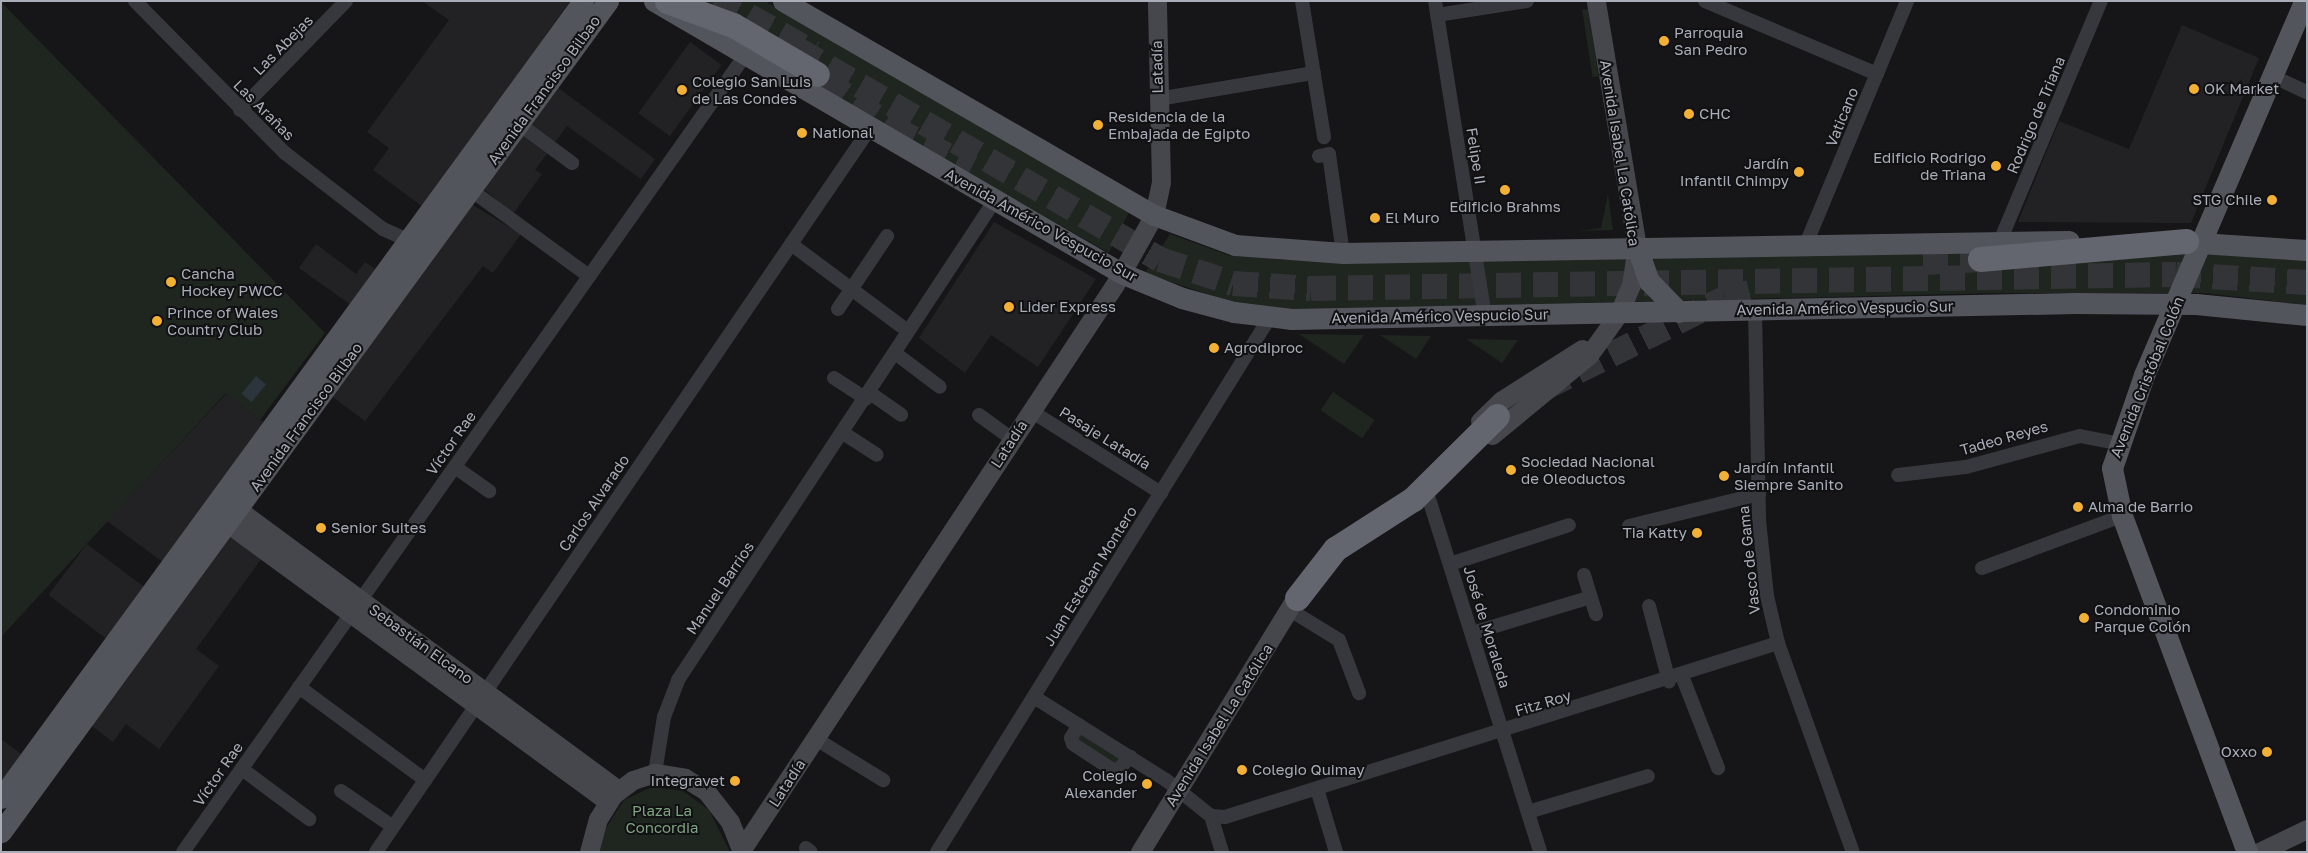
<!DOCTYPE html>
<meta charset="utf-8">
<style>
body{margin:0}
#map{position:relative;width:2308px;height:853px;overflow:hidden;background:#161618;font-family:"Golos Text",sans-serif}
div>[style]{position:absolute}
.built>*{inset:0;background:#222225;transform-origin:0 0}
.green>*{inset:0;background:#1e261f;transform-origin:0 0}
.water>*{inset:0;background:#2c353c;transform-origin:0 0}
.highway-tunnel>*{height:25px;margin-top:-12.5px;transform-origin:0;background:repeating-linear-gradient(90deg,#333438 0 25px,transparent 0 37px)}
.street>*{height:14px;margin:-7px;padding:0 7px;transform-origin:7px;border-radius:7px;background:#37383d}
.secondary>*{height:19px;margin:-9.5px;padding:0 9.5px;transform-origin:9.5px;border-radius:9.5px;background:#45474d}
.primary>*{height:21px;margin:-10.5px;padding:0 10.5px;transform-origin:10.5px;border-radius:10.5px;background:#53555c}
.highway>*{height:25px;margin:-12.5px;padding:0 12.5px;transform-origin:12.5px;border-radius:12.5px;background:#63666e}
.dots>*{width:14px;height:14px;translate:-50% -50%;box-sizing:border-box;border:2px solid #111113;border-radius:50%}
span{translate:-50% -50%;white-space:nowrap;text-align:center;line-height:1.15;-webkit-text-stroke:4px #111113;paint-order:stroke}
.poi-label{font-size:15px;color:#a8adb8}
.left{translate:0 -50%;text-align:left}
.right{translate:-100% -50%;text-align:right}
.street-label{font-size:15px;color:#a8adb8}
.park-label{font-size:15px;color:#7fa381}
.frame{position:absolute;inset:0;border:2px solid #a8adb8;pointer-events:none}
</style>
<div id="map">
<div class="built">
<div style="clip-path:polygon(422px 1px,570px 1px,423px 207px,373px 170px,389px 148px,367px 132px,449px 20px)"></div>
<div style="clip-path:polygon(2182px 25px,2259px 58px,2191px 223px,2018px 222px,2059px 121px,2129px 149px)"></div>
<div style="left:690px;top:42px;width:39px;height:88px;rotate:36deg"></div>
<div style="clip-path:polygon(557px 87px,655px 159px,641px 179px,567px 126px,535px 170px,542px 174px,513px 214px,483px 188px)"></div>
<div style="clip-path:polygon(471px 204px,521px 234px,493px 273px,483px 266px,365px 421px,330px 395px)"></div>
<div style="clip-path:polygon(994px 222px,1096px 279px,1038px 367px,991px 335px,965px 373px,919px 338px)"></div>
<div style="clip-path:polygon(316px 244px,356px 274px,365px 262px,377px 270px,351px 305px,299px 268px)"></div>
<div style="clip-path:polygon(227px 393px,265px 424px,164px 563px,107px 521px)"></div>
<div style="clip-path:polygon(229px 537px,262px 558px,196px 649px,219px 666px,159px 749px,126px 724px,113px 742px,88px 723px)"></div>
<div style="left:87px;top:544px;width:74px;height:64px;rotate:37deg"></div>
<div style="clip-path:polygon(1px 739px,24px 756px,1px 787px)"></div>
</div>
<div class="green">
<div style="clip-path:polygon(690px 1px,765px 1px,1130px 210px,1109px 253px,845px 103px)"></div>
<div style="clip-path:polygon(1px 2px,325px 333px,260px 420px,226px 393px,1px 637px)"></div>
<div style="left:1588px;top:9px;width:68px;height:6px;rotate:81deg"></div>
<div style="clip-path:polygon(1608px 194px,1613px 230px,1579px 231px,1601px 228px)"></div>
<div style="clip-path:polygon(1170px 234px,1228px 255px,1284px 260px,2169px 251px,2307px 260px,2307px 305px,2205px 293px,1993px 293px,1285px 310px,1236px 304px,1145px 273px)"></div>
<div style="clip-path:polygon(1299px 334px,1364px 335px,1344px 364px)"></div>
<div style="clip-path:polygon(1380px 335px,1431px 336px,1416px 359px)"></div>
<div style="clip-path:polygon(1466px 339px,1518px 340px,1502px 363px)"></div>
<div style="left:1333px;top:392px;width:50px;height:22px;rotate:34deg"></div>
<div style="left:1083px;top:732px;width:46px;height:11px;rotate:33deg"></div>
<div style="clip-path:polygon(652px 787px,683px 791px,709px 810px,730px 852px,599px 852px,602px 834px,624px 800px)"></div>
</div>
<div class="water">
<div style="left:256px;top:376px;width:13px;height:23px;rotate:39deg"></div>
</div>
<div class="highway-tunnel">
<div style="left:714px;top:1px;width:54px;rotate:29.9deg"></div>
<div style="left:748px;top:15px;width:75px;rotate:29.6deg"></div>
<div style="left:796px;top:48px;width:421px;rotate:30.1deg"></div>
<div style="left:1160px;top:259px;width:77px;rotate:18.2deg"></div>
<div style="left:1233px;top:283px;width:78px;rotate:3.7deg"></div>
<div style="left:1311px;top:288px;width:865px;rotate:-0.93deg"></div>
<div style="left:2176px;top:274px;width:131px;rotate:3.5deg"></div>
<div style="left:824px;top:80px;width:82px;rotate:35deg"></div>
<div style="left:891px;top:127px;width:90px;rotate:26.3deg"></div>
<div style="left:1923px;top:262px;width:57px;rotate:-3deg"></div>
<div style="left:1497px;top:416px;width:18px;rotate:-41deg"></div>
<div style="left:1511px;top:404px;width:239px;rotate:-26.4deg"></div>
<div style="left:1725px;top:298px;width:36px;rotate:-13deg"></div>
</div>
<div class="street">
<div style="left:135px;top:1px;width:214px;rotate:45.4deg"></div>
<div style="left:285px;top:153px;width:124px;rotate:37.8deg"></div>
<div style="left:383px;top:229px;width:27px;rotate:24deg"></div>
<div style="left:1302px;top:1px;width:138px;rotate:80.8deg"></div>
<div style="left:1435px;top:1px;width:318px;rotate:81deg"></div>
<div style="left:1705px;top:1px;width:187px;rotate:23deg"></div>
<div style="left:1437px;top:15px;width:91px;rotate:-8.8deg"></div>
<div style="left:2272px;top:76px;width:38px;rotate:25deg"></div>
<div style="left:1158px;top:99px;width:158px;rotate:-9.5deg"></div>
<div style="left:240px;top:110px;width:152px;rotate:-45.8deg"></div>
<div style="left:519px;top:124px;width:66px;rotate:36.3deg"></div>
<div style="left:1319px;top:156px;width:10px;rotate:-11deg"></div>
<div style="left:1329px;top:154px;width:100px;rotate:82deg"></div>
<div style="left:471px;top:190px;width:146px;rotate:36.1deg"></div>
<div style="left:2000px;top:241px;width:260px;rotate:-67.2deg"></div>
<div style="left:791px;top:244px;width:137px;rotate:36.7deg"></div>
<div style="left:1806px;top:244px;width:263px;rotate:-67.4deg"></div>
<div style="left:838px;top:309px;width:88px;rotate:-56.1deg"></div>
<div style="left:1755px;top:310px;width:210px;rotate:88.9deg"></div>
<div style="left:1759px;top:520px;width:76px;rotate:84deg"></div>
<div style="left:1767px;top:596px;width:48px;rotate:76.8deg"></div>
<div style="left:1778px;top:643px;width:222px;rotate:70.3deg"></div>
<div style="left:895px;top:353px;width:56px;rotate:37.1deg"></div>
<div style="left:834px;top:378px;width:38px;rotate:33deg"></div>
<div style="left:870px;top:393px;width:38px;rotate:35deg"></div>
<div style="left:1031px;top:411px;width:154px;rotate:32.2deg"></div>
<div style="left:979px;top:415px;width:41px;rotate:36deg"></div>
<div style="left:843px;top:433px;width:40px;rotate:32.9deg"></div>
<div style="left:455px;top:467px;width:42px;rotate:35.2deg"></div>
<div style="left:1898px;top:475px;width:68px;rotate:-6.7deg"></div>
<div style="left:1966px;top:467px;width:118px;rotate:-15.2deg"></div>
<div style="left:2080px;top:436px;width:38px;rotate:11deg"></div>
<div style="left:1429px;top:499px;width:370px;rotate:72.5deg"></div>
<div style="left:1629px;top:526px;width:134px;rotate:-13.8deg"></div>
<div style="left:1450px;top:564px;width:125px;rotate:-18.1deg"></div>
<div style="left:1982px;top:568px;width:149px;rotate:-20.4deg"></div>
<div style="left:1584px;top:575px;width:41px;rotate:72.9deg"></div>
<div style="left:1649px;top:606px;width:78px;rotate:75.1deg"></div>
<div style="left:1290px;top:610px;width:57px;rotate:31.5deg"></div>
<div style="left:1339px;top:640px;width:57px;rotate:69.3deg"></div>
<div style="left:1472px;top:633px;width:124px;rotate:-16.8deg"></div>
<div style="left:1682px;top:676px;width:99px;rotate:68.6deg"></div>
<div style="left:299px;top:687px;width:157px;rotate:36.4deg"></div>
<div style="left:1034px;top:697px;width:156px;rotate:32.2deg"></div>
<div style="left:1166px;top:780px;width:58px;rotate:38.7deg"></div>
<div style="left:1211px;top:816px;width:14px;rotate:4deg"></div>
<div style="left:1225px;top:817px;width:580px;rotate:-17.47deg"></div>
<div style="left:1079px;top:725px;width:15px;rotate:122deg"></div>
<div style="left:1071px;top:738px;width:6px;rotate:72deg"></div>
<div style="left:1073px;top:744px;width:51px;rotate:33.1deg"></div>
<div style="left:1116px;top:772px;width:21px;rotate:-47deg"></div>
<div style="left:816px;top:739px;width:79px;rotate:31.5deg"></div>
<div style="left:242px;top:769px;width:84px;rotate:36.7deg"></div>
<div style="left:655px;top:773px;width:57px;rotate:-80.9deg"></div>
<div style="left:664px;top:717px;width:40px;rotate:-69deg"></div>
<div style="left:678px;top:680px;width:575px;rotate:-56.56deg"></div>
<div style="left:1317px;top:789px;width:66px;rotate:73.2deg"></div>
<div style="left:341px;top:791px;width:63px;rotate:34.7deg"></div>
<div style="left:1528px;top:812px;width:125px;rotate:-16.7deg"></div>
<div style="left:1211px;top:816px;width:38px;rotate:73deg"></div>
<div style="left:806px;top:848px;width:6px;rotate:39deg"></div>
<div style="left:183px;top:852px;width:977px;rotate:-54.8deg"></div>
<div style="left:376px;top:852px;width:878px;rotate:-55.68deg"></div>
<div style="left:937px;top:852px;width:630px;rotate:-58.1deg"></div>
</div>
<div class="secondary">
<div style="left:1480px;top:421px;width:30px;rotate:-44deg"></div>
<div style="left:1502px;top:400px;width:95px;rotate:-32.5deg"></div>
<div style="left:1492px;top:435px;width:126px;rotate:-39.5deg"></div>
<div style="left:1589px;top:355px;width:52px;rotate:-54.5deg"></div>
<div style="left:1619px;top:313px;width:30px;rotate:-67deg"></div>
<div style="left:1631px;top:285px;width:38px;rotate:-81deg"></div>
<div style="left:1637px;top:247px;width:249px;rotate:-99.5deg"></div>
<div style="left:225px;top:500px;width:488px;rotate:36.4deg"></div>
<div style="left:215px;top:514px;width:487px;rotate:36.2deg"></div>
<div style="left:742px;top:849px;width:675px;rotate:-56.55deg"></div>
<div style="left:1114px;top:286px;width:81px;rotate:-60.6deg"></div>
<div style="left:1154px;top:215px;width:34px;rotate:-78deg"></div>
<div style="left:1161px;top:182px;width:181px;rotate:-91.3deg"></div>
<div style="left:589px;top:852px;width:34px;rotate:-75deg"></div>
<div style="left:598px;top:819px;width:28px;rotate:-58deg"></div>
<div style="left:613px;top:795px;width:25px;rotate:-37deg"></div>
<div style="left:633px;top:780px;width:23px;rotate:-18deg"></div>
<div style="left:655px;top:773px;width:30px;rotate:9deg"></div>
<div style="left:685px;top:778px;width:25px;rotate:32deg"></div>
<div style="left:706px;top:791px;width:39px;rotate:52deg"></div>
<div style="left:730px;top:822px;width:32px;rotate:68deg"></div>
<div style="left:1140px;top:852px;width:312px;rotate:-58.5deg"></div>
<div style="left:2259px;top:852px;width:53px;rotate:-25.6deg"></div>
</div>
<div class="primary">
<div style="left:654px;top:1px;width:540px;rotate:30.22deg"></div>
<div style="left:1121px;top:273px;width:66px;rotate:22.3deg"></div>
<div style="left:1182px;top:298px;width:54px;rotate:15.1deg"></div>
<div style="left:1234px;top:312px;width:58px;rotate:6.9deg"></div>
<div style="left:1292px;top:319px;width:783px;rotate:-1.17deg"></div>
<div style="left:2075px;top:303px;width:121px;rotate:0.5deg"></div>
<div style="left:2196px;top:304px;width:112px;rotate:5.7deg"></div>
<div style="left:783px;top:1px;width:428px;rotate:30deg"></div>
<div style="left:1154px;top:215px;width:86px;rotate:20.3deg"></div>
<div style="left:1235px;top:245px;width:108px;rotate:4.2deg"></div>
<div style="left:1343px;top:253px;width:726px;rotate:-0.95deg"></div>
<div style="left:2170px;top:241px;width:137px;rotate:3.8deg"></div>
<div style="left:1637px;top:247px;width:36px;rotate:71deg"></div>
<div style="left:1649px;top:281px;width:43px;rotate:45.9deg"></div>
<div style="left:1px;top:798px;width:987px;rotate:-53.86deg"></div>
<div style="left:1px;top:832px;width:1029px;rotate:-53.85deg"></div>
<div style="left:2247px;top:852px;width:358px;rotate:-110.4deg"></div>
<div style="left:2122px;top:516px;width:49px;rotate:-101.8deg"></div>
<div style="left:2112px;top:468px;width:98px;rotate:-71deg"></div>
<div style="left:2144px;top:375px;width:407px;rotate:-66.8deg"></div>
</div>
<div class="highway">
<div style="left:667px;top:1px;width:70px;rotate:20deg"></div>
<div style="left:733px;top:25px;width:97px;rotate:30.3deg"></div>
<div style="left:1980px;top:259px;width:207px;rotate:-5deg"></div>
<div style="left:1297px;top:598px;width:62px;rotate:-52.2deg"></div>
<div style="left:1335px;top:549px;width:93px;rotate:-32.7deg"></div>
<div style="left:1413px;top:499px;width:118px;rotate:-44.7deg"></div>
</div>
<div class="dots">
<div style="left:1664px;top:41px;background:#f2b134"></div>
<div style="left:2194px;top:89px;background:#f2b134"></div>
<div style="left:682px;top:90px;background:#f2b134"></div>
<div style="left:1689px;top:114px;background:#f2b134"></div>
<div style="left:1098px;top:125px;background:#f2b134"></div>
<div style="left:802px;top:133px;background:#f2b134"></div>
<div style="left:1996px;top:166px;background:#f2b134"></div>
<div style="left:1799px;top:172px;background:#f2b134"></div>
<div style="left:1505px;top:190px;background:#f2b134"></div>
<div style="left:2272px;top:200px;background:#f2b134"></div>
<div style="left:1375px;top:218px;background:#f2b134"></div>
<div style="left:171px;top:282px;background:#f2b134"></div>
<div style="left:1009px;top:307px;background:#f2b134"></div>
<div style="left:157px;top:321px;background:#f2b134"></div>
<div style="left:1214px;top:348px;background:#f2b134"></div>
<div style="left:1511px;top:470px;background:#f2b134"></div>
<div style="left:1724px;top:476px;background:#f2b134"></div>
<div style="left:2078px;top:507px;background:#f2b134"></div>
<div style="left:321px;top:528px;background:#f2b134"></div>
<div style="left:1697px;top:533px;background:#f2b134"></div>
<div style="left:2084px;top:618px;background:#f2b134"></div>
<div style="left:2267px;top:752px;background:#f2b134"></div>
<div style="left:1242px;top:770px;background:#f2b134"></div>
<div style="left:735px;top:781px;background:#f2b134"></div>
<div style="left:1147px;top:784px;background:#f2b134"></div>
</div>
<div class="poi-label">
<span class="left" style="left:1674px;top:41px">Parroquia<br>San Pedro</span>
<span class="left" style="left:692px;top:90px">Colegio San Luis<br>de Las Condes</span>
<span class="left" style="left:2204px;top:89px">OK Market</span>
<span class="left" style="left:1699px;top:114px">CHC</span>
<span class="left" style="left:1108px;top:125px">Residencia de la<br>Embajada de Egipto</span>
<span class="left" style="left:812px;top:133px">National</span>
<span class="right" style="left:1986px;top:166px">Edificio Rodrigo<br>de Triana</span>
<span class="right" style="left:1789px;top:172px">Jardín<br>Infantil Chimpy</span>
<span class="right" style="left:2262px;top:200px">STG Chile</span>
<span style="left:1505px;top:207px">Edificio Brahms</span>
<span class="left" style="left:1385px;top:218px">El Muro</span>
<span class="left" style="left:181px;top:282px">Cancha<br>Hockey PWCC</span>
<span class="left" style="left:1019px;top:307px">Lider Express</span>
<span class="left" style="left:167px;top:321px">Prince of Wales<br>Country Club</span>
<span class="left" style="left:1224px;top:348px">Agrodiproc</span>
<span class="left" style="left:1521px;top:470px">Sociedad Nacional<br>de Oleoductos</span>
<span class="left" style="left:1734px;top:476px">Jardín Infantil<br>Siempre Sanito</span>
<span class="left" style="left:2088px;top:507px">Alma de Barrio</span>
<span class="left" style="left:331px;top:528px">Senior Suites</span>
<span class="right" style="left:1687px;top:533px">Tia Katty</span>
<span class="left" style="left:2094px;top:618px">Condominio<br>Parque Colón</span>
<span class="right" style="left:2257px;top:752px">Oxxo</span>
<span class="left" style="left:1252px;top:770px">Colegio Quimay</span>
<span class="right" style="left:1137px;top:784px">Colegio<br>Alexander</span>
<span class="right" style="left:725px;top:781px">Integravet</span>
</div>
<div class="street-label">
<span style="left:283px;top:45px;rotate:-45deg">Las Abejas</span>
<span style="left:1157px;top:67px;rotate:-91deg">Latadía</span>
<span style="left:544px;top:90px;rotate:-54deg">Avenida Francisco Bilbao</span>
<span style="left:264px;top:110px;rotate:45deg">Las Arañas</span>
<span style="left:2036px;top:115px;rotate:-67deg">Rodrigo de Triana</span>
<span style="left:1842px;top:117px;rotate:-68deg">Vaticano</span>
<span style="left:1620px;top:153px;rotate:81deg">Avenida Isabel La Católica</span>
<span style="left:1476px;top:156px;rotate:81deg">Felipe II</span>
<span style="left:1041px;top:225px;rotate:29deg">Avenida Américo Vespucio Sur</span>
<span style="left:1845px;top:308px;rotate:-1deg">Avenida Américo Vespucio Sur</span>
<span style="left:1440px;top:316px;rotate:-1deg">Avenida Américo Vespucio Sur</span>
<span style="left:2147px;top:377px;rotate:-68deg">Avenida Cristóbal Colón</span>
<span style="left:306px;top:417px;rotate:-54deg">Avenida Francisco Bilbao</span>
<span style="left:1105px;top:438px;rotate:32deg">Pasaje Latadía</span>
<span style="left:2004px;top:438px;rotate:-16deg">Tadeo Reyes</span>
<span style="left:451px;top:443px;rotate:-55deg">Víctor Rae</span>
<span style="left:1009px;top:444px;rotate:-57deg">Latadía</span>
<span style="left:594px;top:503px;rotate:-56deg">Carlos Alvarado</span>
<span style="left:1749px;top:560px;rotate:-96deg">Vasco de Gama</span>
<span style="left:1090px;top:576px;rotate:-58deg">Juan Esteban Montero</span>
<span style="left:720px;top:588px;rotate:-56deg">Manuel Barrios</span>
<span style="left:1487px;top:627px;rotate:73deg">José de Moraleda</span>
<span style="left:421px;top:644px;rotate:36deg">Sebastián Elcano</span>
<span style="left:1543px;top:703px;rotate:-17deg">Fitz Roy</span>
<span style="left:1219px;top:725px;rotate:-58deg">Avenida Isabel La Católica</span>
<span style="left:218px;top:774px;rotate:-55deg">Víctor Rae</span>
<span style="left:787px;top:783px;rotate:-57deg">Latadía</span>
</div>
<div class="park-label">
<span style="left:662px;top:819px">Plaza La<br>Concordia</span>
</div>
<div class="frame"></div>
</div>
